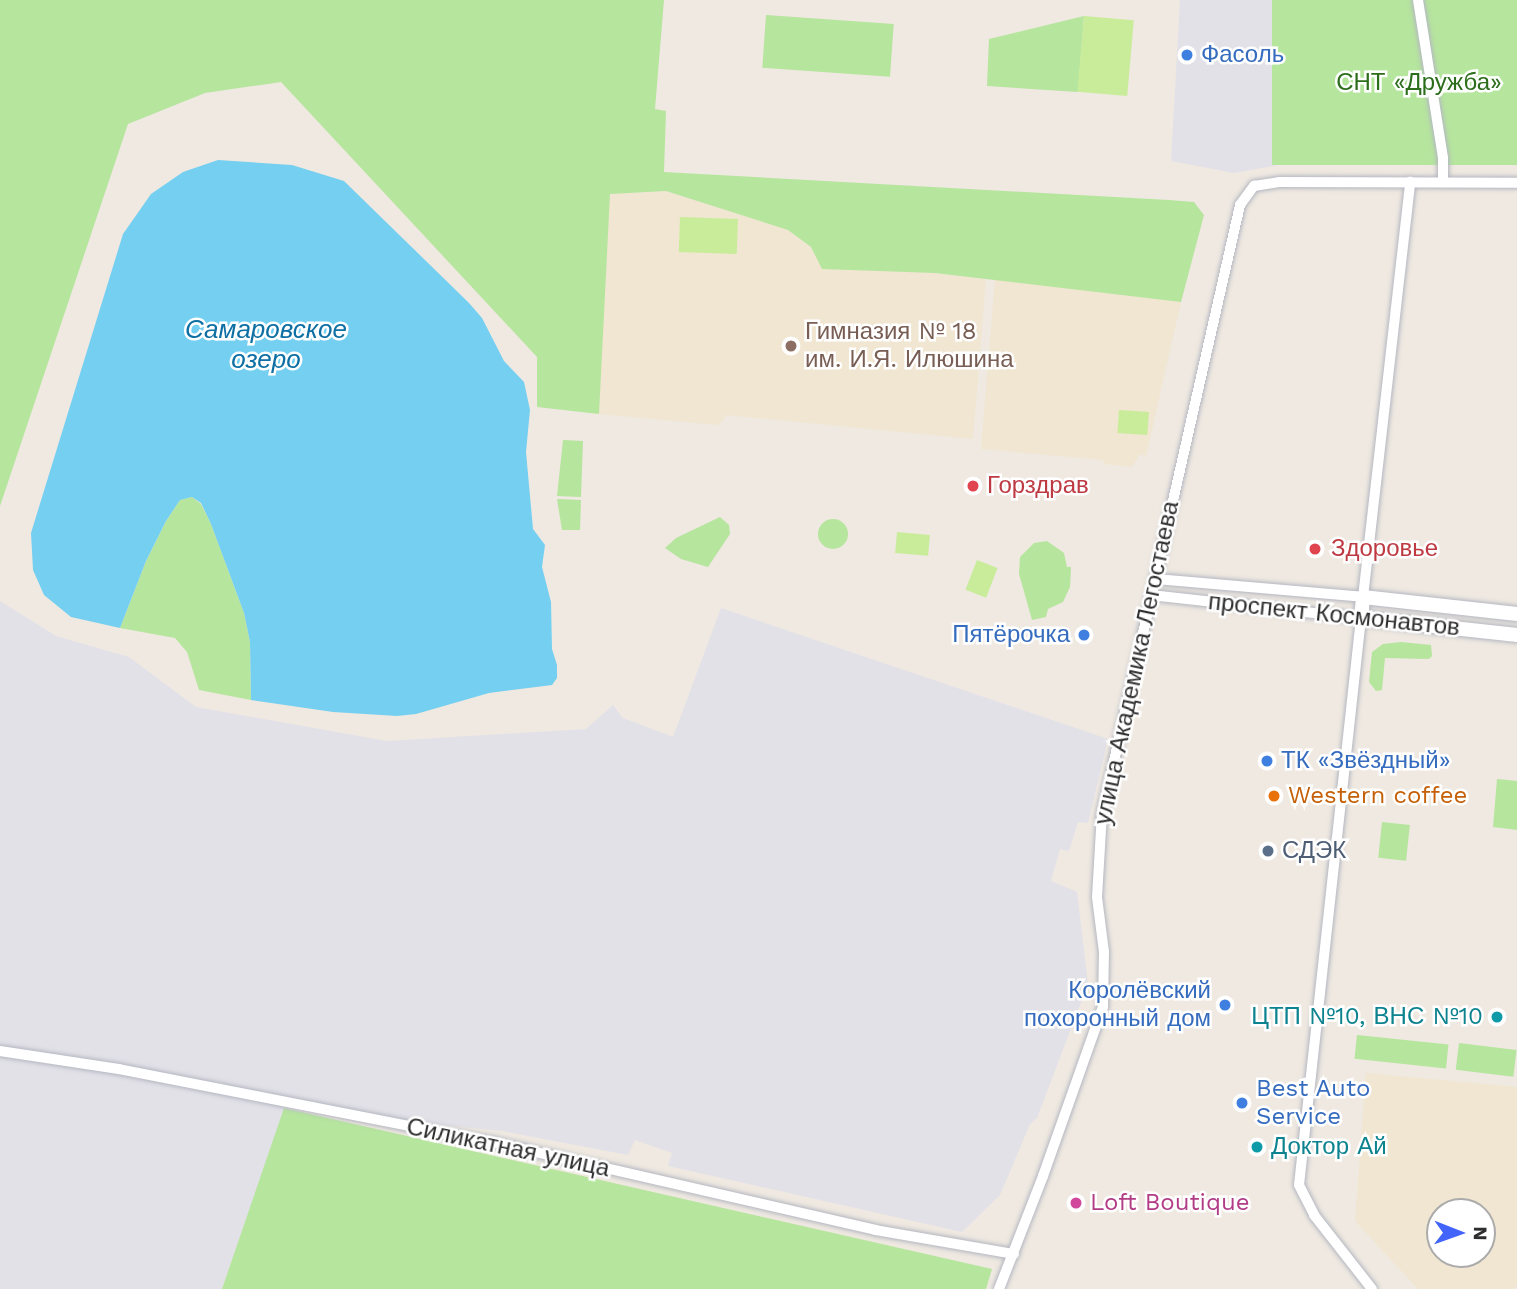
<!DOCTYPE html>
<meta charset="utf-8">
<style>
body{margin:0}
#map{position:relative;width:1517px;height:1289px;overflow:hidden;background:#efe9e1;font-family:"Work Sans",sans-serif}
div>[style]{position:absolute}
.industrial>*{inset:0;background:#e3e1e8}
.education>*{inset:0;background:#f0e6d1}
.green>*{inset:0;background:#b6e59e;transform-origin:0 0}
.round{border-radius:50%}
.pitch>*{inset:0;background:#c9ec9a;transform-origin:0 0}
.water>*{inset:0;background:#75cff0}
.roads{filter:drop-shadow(0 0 2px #b4b7c1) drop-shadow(0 0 2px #b4b7c1)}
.street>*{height:10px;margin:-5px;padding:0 5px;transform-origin:5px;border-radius:5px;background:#fff}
.secondary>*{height:14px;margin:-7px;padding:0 7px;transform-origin:7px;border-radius:7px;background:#fff}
.dots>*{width:19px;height:19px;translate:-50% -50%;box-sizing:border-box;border:4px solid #fff;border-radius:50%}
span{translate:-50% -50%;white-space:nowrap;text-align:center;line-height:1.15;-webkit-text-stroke:5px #fff;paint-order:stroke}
.shop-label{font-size:24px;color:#366cbe}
.left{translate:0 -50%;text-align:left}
.right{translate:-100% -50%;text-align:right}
.park-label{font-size:24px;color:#2c6e1b}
.education-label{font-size:24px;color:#785e54}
.health-label{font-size:24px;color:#be3a42}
.street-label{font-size:24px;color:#2e2e2e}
.food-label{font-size:24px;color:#c56008}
.service-label{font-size:24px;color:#4e5e75}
.culture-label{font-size:24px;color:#0d838f}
.hotel-label{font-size:24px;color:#b23c85}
.water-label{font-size:26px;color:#0d6fa3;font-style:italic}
.north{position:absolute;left:1426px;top:1198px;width:70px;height:70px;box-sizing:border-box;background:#fff;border:2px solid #ababab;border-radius:50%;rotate:91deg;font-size:19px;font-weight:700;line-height:28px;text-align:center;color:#2e2e2e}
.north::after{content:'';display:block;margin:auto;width:24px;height:32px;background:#4264fb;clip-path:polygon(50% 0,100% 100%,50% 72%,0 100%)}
</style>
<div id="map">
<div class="industrial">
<div style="clip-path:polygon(1180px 0,1272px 0,1285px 164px,1234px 173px,1171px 161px)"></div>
<div style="clip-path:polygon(0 601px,56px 636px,129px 657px,196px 707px,387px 741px,586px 729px,613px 705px,623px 718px,673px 737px,721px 608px,1108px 739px,1088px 823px,1078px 822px,1069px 851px,1060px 849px,1051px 881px,1077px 892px,1088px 984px,1037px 1118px,1030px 1124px,1000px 1195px,962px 1232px,668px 1166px,672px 1153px,635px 1140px,628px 1155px,502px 1131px,285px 1109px,222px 1289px,0 1289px)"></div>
</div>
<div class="education">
<div style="clip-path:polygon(666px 191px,788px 230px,811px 247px,935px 273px,986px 279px,973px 439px,725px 415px,724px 420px,717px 425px,599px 414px,609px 194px)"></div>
<div style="clip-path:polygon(995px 279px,1181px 302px,1146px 456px,1140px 454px,1132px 467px,1104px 464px,1103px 460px,981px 449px)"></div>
<div style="clip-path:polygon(evenodd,1366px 1073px,1517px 1087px,1517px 1286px,1512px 1289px,1418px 1289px,1355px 1221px,1366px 1073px,1440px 1212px,1482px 1212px,1482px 1254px,1440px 1254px,1440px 1212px)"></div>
</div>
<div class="green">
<div style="clip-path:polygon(0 0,664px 0,655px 109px,666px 111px,664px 172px,1169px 200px,1194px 202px,1204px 215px,1181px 302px,935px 273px,822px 269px,811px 247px,788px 230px,666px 191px,610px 194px,599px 414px,537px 407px,537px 357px,281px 82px,205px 93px,128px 124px,0 506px)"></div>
<div style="left:1272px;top:0;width:245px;height:165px"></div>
<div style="left:766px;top:15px;width:128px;height:53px;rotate:4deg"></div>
<div style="clip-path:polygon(1084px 16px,1078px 92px,987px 86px,989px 39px)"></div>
<div style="clip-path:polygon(563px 440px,583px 441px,581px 497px,557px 496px)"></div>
<div style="clip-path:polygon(192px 497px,201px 504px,211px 524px,244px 613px,250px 642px,251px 700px,199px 690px,187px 652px,175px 638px,120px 628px,146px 561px,166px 521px,180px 500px)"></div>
<div style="clip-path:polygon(557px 499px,581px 500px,580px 530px,562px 530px)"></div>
<div style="clip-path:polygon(720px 517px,729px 525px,730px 534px,708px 567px,681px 559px,665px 548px,676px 538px)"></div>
<div class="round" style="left:818px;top:519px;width:30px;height:30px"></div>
<div style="clip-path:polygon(1047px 541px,1064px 553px,1067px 567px,1071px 567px,1070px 587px,1063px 602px,1048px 609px,1046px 617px,1032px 620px,1019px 574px,1020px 557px,1034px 543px)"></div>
<div style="clip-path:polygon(1401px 642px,1431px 645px,1432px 656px,1429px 659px,1385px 658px,1382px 690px,1376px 691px,1369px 682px,1372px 652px,1383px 644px)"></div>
<div style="clip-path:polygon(1497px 779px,1517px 781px,1517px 830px,1493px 827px)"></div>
<div style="left:1382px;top:822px;width:28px;height:36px;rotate:6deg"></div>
<div style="left:1357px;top:1035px;width:92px;height:24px;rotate:6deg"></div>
<div style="left:1459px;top:1043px;width:58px;height:27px;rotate:7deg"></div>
<div style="clip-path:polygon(284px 1108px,992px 1269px,986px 1289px,222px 1289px)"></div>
</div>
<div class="pitch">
<div style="left:1084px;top:16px;width:50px;height:76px;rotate:5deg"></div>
<div style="left:680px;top:217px;width:58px;height:35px;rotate:2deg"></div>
<div style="left:1119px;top:410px;width:30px;height:23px;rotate:4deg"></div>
<div style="left:897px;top:532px;width:33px;height:21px;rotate:5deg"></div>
<div style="left:977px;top:560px;width:22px;height:32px;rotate:21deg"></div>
</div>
<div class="water">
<div style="clip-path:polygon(218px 160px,292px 165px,344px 181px,469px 303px,482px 318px,504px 361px,524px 382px,530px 410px,526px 452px,533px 529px,545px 545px,542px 567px,551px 602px,552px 649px,557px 665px,557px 678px,552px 685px,489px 693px,416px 714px,397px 716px,333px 712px,251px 700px,250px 642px,244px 613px,211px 524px,201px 503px,192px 497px,180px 500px,166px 521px,146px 561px,120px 628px,71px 617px,44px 595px,33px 570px,31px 533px,123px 234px,151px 194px,183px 172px)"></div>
</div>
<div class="roads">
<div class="street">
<div style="left:1418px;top:0;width:160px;rotate:81deg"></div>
<div style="left:1443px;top:158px;width:24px;rotate:90deg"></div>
<div style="left:1155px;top:579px;width:209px;rotate:4.9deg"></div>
<div style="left:1363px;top:597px;width:418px;rotate:-83.5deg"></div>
<div style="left:1151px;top:595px;width:211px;rotate:6.3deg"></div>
<div style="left:1361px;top:618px;width:570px;rotate:96.24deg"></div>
<div style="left:1299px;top:1185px;width:34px;rotate:63deg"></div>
<div style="left:1314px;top:1215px;width:94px;rotate:51.9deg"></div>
<div style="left:0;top:1051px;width:120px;rotate:8.6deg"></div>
<div style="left:119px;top:1069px;width:380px;rotate:11.1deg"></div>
<div style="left:492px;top:1142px;width:393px;rotate:12.9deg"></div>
<div style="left:875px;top:1230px;width:141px;rotate:9.8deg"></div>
<div style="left:999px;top:1289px;width:121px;rotate:-68.7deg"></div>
<div style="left:1043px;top:1176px;width:179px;rotate:-70.5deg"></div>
<div style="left:1103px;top:1007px;width:55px;rotate:-89deg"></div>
<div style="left:1104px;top:952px;width:55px;rotate:-97.3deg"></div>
<div style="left:1097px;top:897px;width:83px;rotate:-86.6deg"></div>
<div style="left:1102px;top:814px;width:624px;rotate:-77.23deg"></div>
<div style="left:1240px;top:205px;width:24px;rotate:-54deg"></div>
<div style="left:1254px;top:186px;width:25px;rotate:-9deg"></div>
<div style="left:1279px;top:182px;width:238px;rotate:0.2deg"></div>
</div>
<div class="secondary">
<div style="left:1517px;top:614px;width:155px;rotate:-173.7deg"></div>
<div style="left:1363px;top:597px;width:21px;rotate:95deg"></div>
<div style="left:1361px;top:618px;width:157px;rotate:6.2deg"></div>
</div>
</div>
<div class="dots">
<div style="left:1187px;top:55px;background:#3f7fe0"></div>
<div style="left:791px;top:346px;background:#8d6e63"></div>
<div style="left:973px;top:486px;background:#e0444e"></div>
<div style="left:1315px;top:549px;background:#e0444e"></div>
<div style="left:1084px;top:635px;background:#3f7fe0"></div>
<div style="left:1267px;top:761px;background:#3f7fe0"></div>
<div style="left:1274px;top:796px;background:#e8710a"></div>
<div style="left:1268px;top:851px;background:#5c6f8a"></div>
<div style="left:1225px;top:1005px;background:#3f7fe0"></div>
<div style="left:1497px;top:1017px;background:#0f9aa8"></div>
<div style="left:1242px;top:1103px;background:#3f7fe0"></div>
<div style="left:1257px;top:1147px;background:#0f9aa8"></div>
<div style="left:1076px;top:1203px;background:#d1479c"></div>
</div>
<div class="shop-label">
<span class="left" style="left:1201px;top:55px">Фасоль</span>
<span class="right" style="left:1070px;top:635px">Пятёрочка</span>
<span class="left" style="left:1281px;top:761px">ТК «Звёздный»</span>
<span class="right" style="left:1211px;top:1005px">Королёвский<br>похоронный дом</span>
<span class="left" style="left:1256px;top:1103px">Best Auto<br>Service</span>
</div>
<div class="park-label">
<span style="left:1419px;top:83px">СНТ «Дружба»</span>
</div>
<div class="education-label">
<span class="left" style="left:805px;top:346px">Гимназия № 18<br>им. И.Я. Илюшина</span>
</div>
<div class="health-label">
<span class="left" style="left:987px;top:486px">Горздрав</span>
<span class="left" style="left:1331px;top:549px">Здоровье</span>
</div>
<div class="street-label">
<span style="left:1334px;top:615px;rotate:6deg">проспект Космонавтов</span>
<span style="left:1137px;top:663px;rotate:-78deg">улица Академика Легостаева</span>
<span style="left:508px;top:1148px;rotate:12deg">Силикатная улица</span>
</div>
<div class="food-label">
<span class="left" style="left:1288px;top:796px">Western coffee</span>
</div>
<div class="service-label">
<span class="left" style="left:1282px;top:851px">СДЭК</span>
</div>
<div class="culture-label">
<span class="right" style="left:1483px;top:1017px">ЦТП №10, ВНС №10</span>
<span class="left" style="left:1271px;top:1147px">Доктор Ай</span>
</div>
<div class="hotel-label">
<span class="left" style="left:1090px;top:1203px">Loft Boutique</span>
</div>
<div class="water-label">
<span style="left:266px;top:345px">Самаровское<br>озеро</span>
</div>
<div class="north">N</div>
</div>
